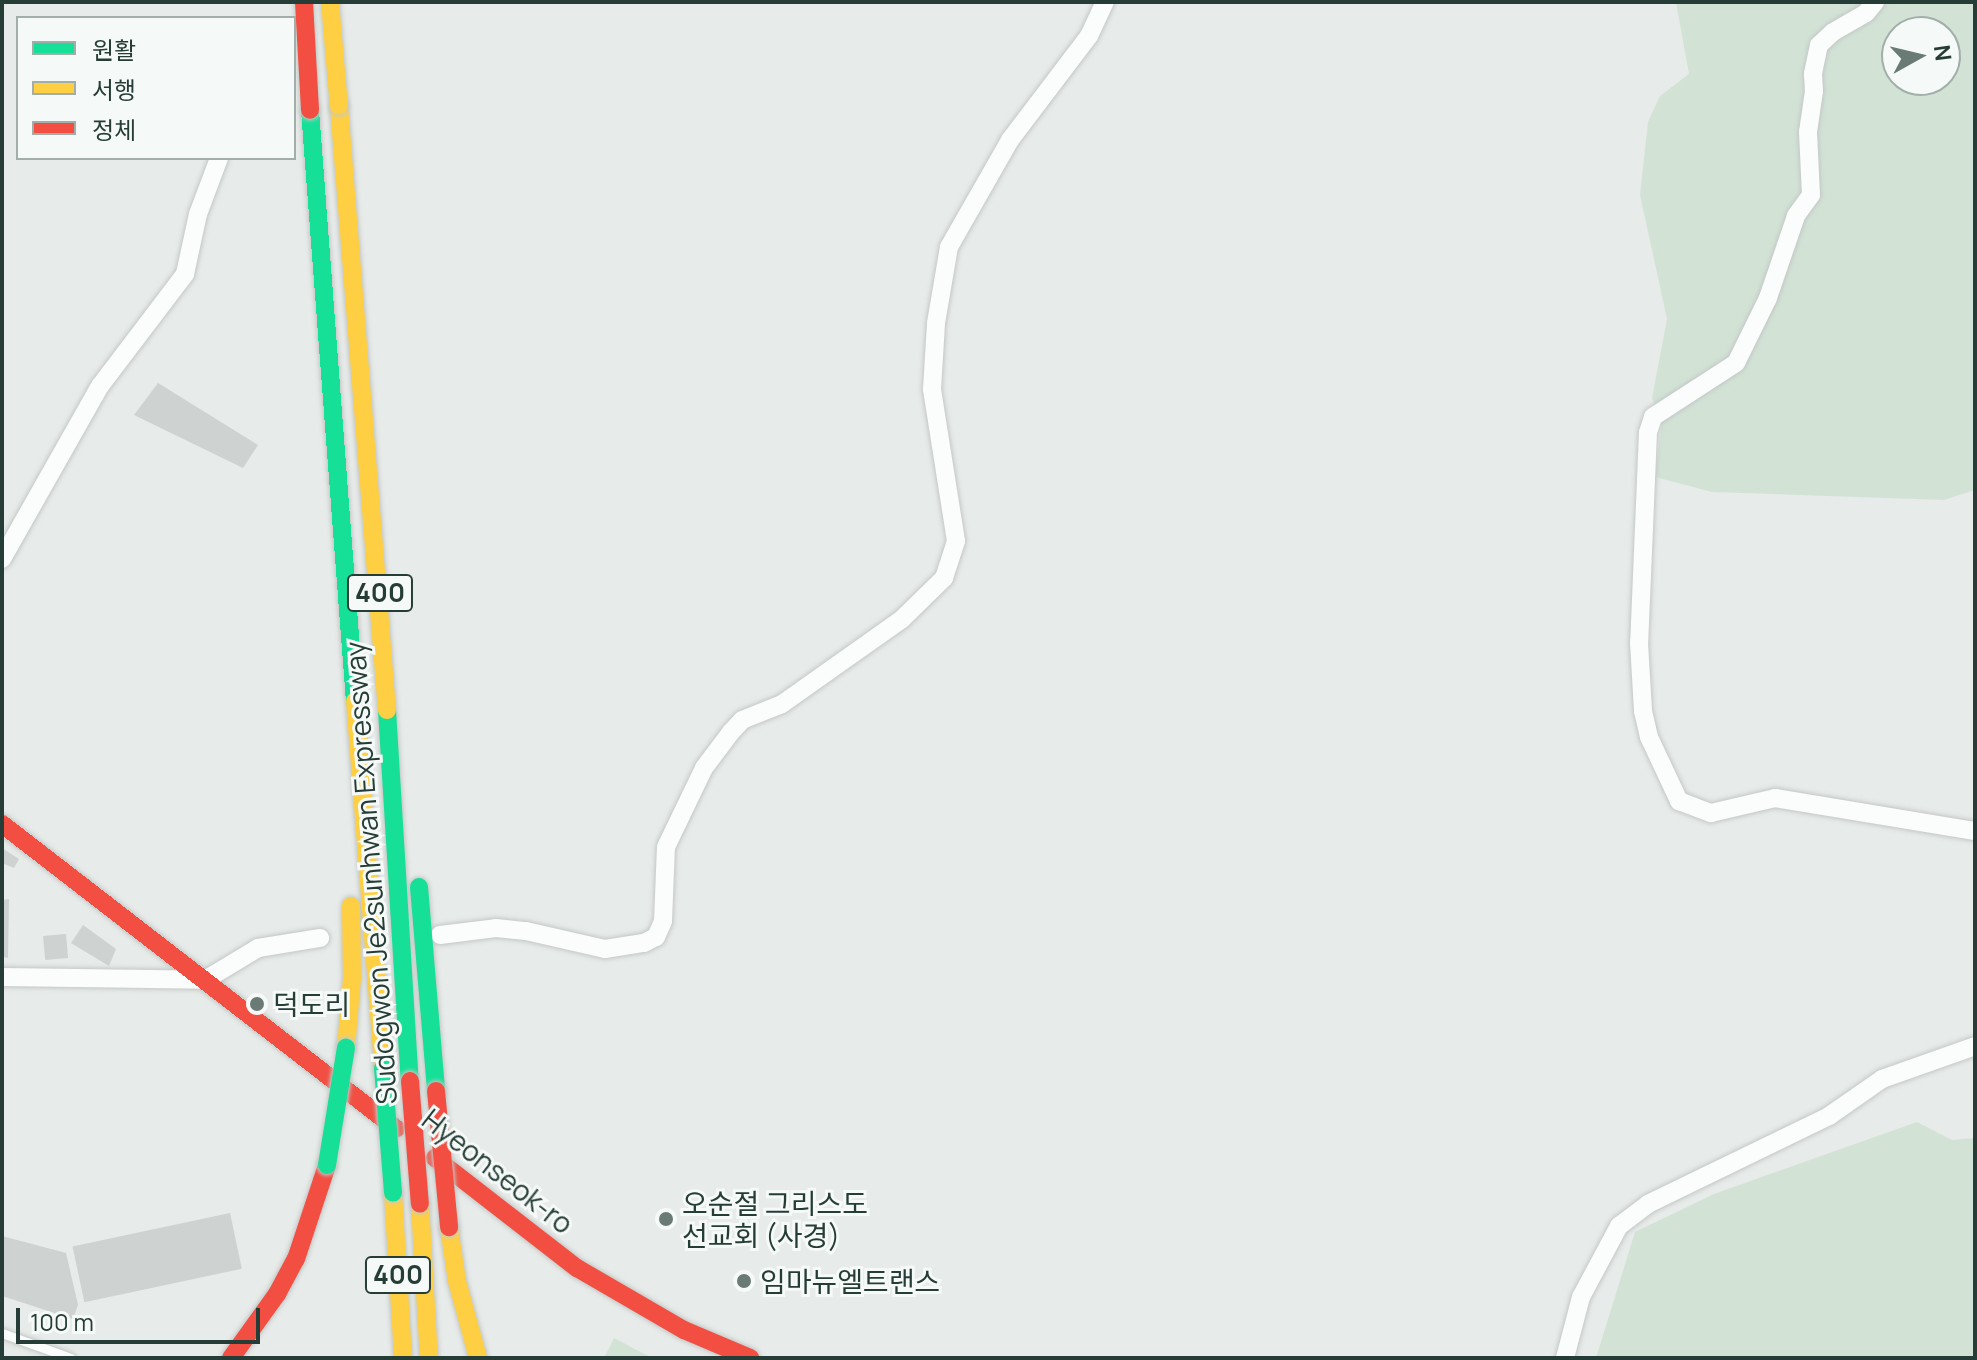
<!DOCTYPE html>
<meta charset="utf-8">
<style>
body{margin:0}
#map{position:relative;width:1977px;height:1360px;overflow:hidden;background:#e7ebe9;font-family:Manrope,"Noto Sans KR",sans-serif}
div>[style]{position:absolute}
.green>*{inset:0;background:#d2e3d6}
.building>*{inset:0;background:#ced2d0;transform-origin:0 0}
.roads{filter:drop-shadow(0 0 2px #c4c8c6) drop-shadow(0 0 2px #c4c8c6)}
.lane>*{height:9px;margin:-4.5px;padding:0 4.5px;transform-origin:4.5px;border-radius:4.5px;background:#fbfcfc}
.street>*{height:18px;margin:-9px;padding:0 9px;transform-origin:9px;border-radius:9px;background:#fbfcfc}
.fast>*{height:18px;margin:-9px;padding:0 9px;transform-origin:9px;border-radius:9px;background:#16e098}
.slow>*{height:18px;margin:-9px;padding:0 9px;transform-origin:9px;border-radius:9px;background:#ffcf43}
.jam>*{height:18px;margin:-9px;padding:0 9px;transform-origin:9px;border-radius:9px;background:#f24e42}
.bridges{filter:drop-shadow(0 0 2px #c3cac7) drop-shadow(0 0 2px #c3cac7)}
.fast-bridge>*{height:18px;margin:-9px;padding:0 9px;transform-origin:9px;border-radius:9px;background:#16e098}
.slow-bridge>*{height:18px;margin:-9px;padding:0 9px;transform-origin:9px;border-radius:9px;background:#ffcf43}
.jam-bridge>*{height:18px;margin:-9px;padding:0 9px;transform-origin:9px;border-radius:9px;background:#f24e42}
.dots>*{width:22px;height:22px;translate:-50% -50%;box-sizing:border-box;border:4px solid #f5f9f7;border-radius:50%}
span{translate:-50% -50%;white-space:nowrap;text-align:center;line-height:1.15;-webkit-text-stroke:6px #f5f9f7;paint-order:stroke}
.shield-label span{padding:2px 6px;background:#f5f9f7;border:2px solid;border-radius:6px;-webkit-text-stroke-width:0}
.shield-label{font-size:26px;color:#263d37;font-weight:700}
.street-label{font-size:28px;color:#263d37}
.poi-label{font-size:28px;color:#263d37}
.left{translate:0 -50%;text-align:left}
.frame{position:absolute;inset:0;border:4px solid #263d37;pointer-events:none}
.legend{position:absolute;left:16px;top:16px;width:280px;height:144px;box-sizing:border-box;background:#f5f9f7;border:2px solid #a2aeaa;margin:0;padding:10px 14px;list-style:none;font-size:24px;color:#263d37}
.legend li{display:flex;align-items:center;gap:16px;height:40px}
.legend b{width:40px;border:2px solid #a2aeaa}
.north{position:absolute;left:1881px;top:16px;width:80px;height:80px;box-sizing:border-box;background:#f5f9f7;border:2px solid #a2aeaa;border-radius:50%;rotate:82deg;font-size:22px;font-weight:700;line-height:32px;text-align:center;color:#263d37}
.north::after{content:'';display:block;margin:auto;width:28px;height:36px;background:#6a7a75;clip-path:polygon(50% 0,100% 100%,50% 72%,0 100%)}
.scale{position:absolute;left:16px;top:1308px;width:244px;height:36px;box-sizing:border-box;border:4px solid #263d37;border-top:0;padding-left:10px;font-size:24px;line-height:28px;white-space:nowrap;color:#263d37;-webkit-text-stroke:6px #f5f9f7;paint-order:stroke}
</style>
<div id="map">
<div class="green">
<div style="clip-path:polygon(evenodd,1676px 2px,1975px 2px,1975px 490px,1944px 500px,1712px 492px,1655px 477px,1662px 423px,1652px 398px,1667px 319px,1640px 195px,1648px 122px,1660px 96px,1689px 74px,1676px 2px,1897px 32px,1945px 32px,1945px 80px,1897px 80px,1897px 32px)"></div>
<div style="clip-path:polygon(1917px 1122px,1952px 1140px,1975px 1138px,1975px 1358px,1596px 1358px,1635px 1232px,1714px 1194px)"></div>
<div style="clip-path:polygon(614px 1338px,652px 1358px,604px 1358px)"></div>
</div>
<div class="building">
<div style="clip-path:polygon(158px 383px,258px 445px,243px 468px,134px 415px)"></div>
<div style="clip-path:polygon(2px 848px,19px 859px,14px 868px,2px 863px)"></div>
<div style="clip-path:polygon(9px 899px,8px 958px,2px 957px,2px 900px)"></div>
<div style="clip-path:polygon(83px 925px,116px 949px,109px 966px,71px 943px)"></div>
<div style="left:66px;top:934px;width:24px;height:23px;rotate:85deg"></div>
<div style="left:230px;top:1213px;width:57px;height:161px;rotate:78deg"></div>
<div style="clip-path:polygon(2px 1236px,66px 1253px,78px 1305px,73px 1319px,2px 1296px)"></div>
</div>
<div class="roads">
<div class="lane">
<div style="left:2px;top:1333px;width:73px;rotate:19.9deg"></div>
</div>
<div class="street">
<div style="left:1875px;top:2px;width:14px;rotate:129deg"></div>
<div style="left:1866px;top:13px;width:39px;rotate:150deg"></div>
<div style="left:1832px;top:33px;width:18px;rotate:137deg"></div>
<div style="left:1819px;top:45px;width:30px;rotate:102deg"></div>
<div style="left:1813px;top:74px;width:17px;rotate:87deg"></div>
<div style="left:1814px;top:91px;width:41px;rotate:98.3deg"></div>
<div style="left:1808px;top:132px;width:63px;rotate:87.3deg"></div>
<div style="left:1811px;top:195px;width:26px;rotate:126deg"></div>
<div style="left:1796px;top:216px;width:87px;rotate:108.9deg"></div>
<div style="left:1768px;top:298px;width:72px;rotate:116.2deg"></div>
<div style="left:1736px;top:363px;width:99px;rotate:147deg"></div>
<div style="left:1653px;top:417px;width:16px;rotate:108deg"></div>
<div style="left:1648px;top:432px;width:211px;rotate:92.4deg"></div>
<div style="left:1639px;top:643px;width:68px;rotate:86.6deg"></div>
<div style="left:1643px;top:711px;width:27px;rotate:77deg"></div>
<div style="left:1649px;top:737px;width:71px;rotate:64.9deg"></div>
<div style="left:1679px;top:801px;width:34px;rotate:21deg"></div>
<div style="left:1711px;top:813px;width:66px;rotate:-13.2deg"></div>
<div style="left:1775px;top:798px;width:203px;rotate:9.4deg"></div>
<div style="left:2px;top:559px;width:199px;rotate:-60.5deg"></div>
<div style="left:100px;top:386px;width:141px;rotate:-52.8deg"></div>
<div style="left:185px;top:274px;width:61px;rotate:-77.8deg"></div>
<div style="left:198px;top:214px;width:60px;rotate:-69.4deg"></div>
<div style="left:440px;top:935px;width:56px;rotate:-7.1deg"></div>
<div style="left:496px;top:928px;width:30px;rotate:6deg"></div>
<div style="left:526px;top:931px;width:81px;rotate:12.8deg"></div>
<div style="left:605px;top:949px;width:39px;rotate:-9deg"></div>
<div style="left:644px;top:943px;width:13px;rotate:-27deg"></div>
<div style="left:656px;top:937px;width:17px;rotate:-66deg"></div>
<div style="left:663px;top:921px;width:74px;rotate:-87.7deg"></div>
<div style="left:666px;top:847px;width:88px;rotate:-64.3deg"></div>
<div style="left:704px;top:768px;width:45px;rotate:-53.1deg"></div>
<div style="left:731px;top:732px;width:16px;rotate:-47deg"></div>
<div style="left:742px;top:720px;width:43px;rotate:-21.8deg"></div>
<div style="left:782px;top:704px;width:147px;rotate:-35.3deg"></div>
<div style="left:902px;top:619px;width:59px;rotate:-44.3deg"></div>
<div style="left:944px;top:578px;width:39px;rotate:-72deg"></div>
<div style="left:956px;top:541px;width:154px;rotate:-99deg"></div>
<div style="left:932px;top:389px;width:66px;rotate:-86.5deg"></div>
<div style="left:936px;top:323px;width:77px;rotate:-80.3deg"></div>
<div style="left:949px;top:247px;width:123px;rotate:-60.3deg"></div>
<div style="left:1010px;top:140px;width:131px;rotate:-52.8deg"></div>
<div style="left:1089px;top:36px;width:38px;rotate:-65deg"></div>
<div style="left:2px;top:977px;width:203px;rotate:0.8deg"></div>
<div style="left:205px;top:980px;width:62px;rotate:-31.1deg"></div>
<div style="left:258px;top:948px;width:63px;rotate:-9.2deg"></div>
<div style="left:1565px;top:1358px;width:63px;rotate:-75.3deg"></div>
<div style="left:1581px;top:1297px;width:81px;rotate:-61.8deg"></div>
<div style="left:1619px;top:1226px;width:36px;rotate:-37deg"></div>
<div style="left:1648px;top:1204px;width:201px;rotate:-25.9deg"></div>
<div style="left:1829px;top:1116px;width:65px;rotate:-34.9deg"></div>
<div style="left:1882px;top:1079px;width:99px;rotate:-19.5deg"></div>
</div>
<div class="fast">
<div style="left:310px;top:110px;width:593px;rotate:85.65deg"></div>
<div style="left:387px;top:710px;width:372px;rotate:86.5deg"></div>
<div style="left:419px;top:887px;width:205px;rotate:85.2deg"></div>
</div>
<div class="slow">
<div style="left:339px;top:106px;width:606px;rotate:85.46deg"></div>
<div style="left:355px;top:701px;width:368px;rotate:85.6deg"></div>
<div style="left:346px;top:1048px;width:70px;rotate:-85.1deg"></div>
<div style="left:352px;top:978px;width:72px;rotate:-90.8deg"></div>
<div style="left:393px;top:1193px;width:165px;rotate:86.5deg"></div>
<div style="left:420px;top:1204px;width:154px;rotate:86.7deg"></div>
<div style="left:449px;top:1227px;width:55px;rotate:81.6deg"></div>
<div style="left:457px;top:1281px;width:80px;rotate:74.7deg"></div>
</div>
<div class="jam">
<div style="left:2px;top:824px;width:498px;rotate:37.7deg"></div>
<div style="left:435px;top:1158px;width:180px;rotate:37.8deg"></div>
<div style="left:577px;top:1268px;width:124px;rotate:30.1deg"></div>
<div style="left:684px;top:1330px;width:72px;rotate:23deg"></div>
<div style="left:231px;top:1358px;width:79px;rotate:-54.3deg"></div>
<div style="left:277px;top:1294px;width:40px;rotate:-62deg"></div>
<div style="left:296px;top:1259px;width:99px;rotate:-71.7deg"></div>
</div>
</div>
<div class="bridges">
<div class="fast-bridge">
<div style="left:383px;top:1068px;width:125px;rotate:85.4deg"></div>
<div style="left:327px;top:1165px;width:119px;rotate:-80.8deg"></div>
</div>
<div class="slow-bridge">
<div style="left:330px;top:2px;width:104px;rotate:85.1deg"></div>
</div>
<div class="jam-bridge">
<div style="left:304px;top:2px;width:108px;rotate:86.8deg"></div>
<div style="left:410px;top:1081px;width:123px;rotate:85.4deg"></div>
<div style="left:436px;top:1091px;width:137px;rotate:84.5deg"></div>
</div>
</div>
<div class="dots">
<div style="left:257px;top:1004px;background:#6a7a75"></div>
<div style="left:666px;top:1219px;background:#6a7a75"></div>
<div style="left:744px;top:1281px;background:#6a7a75"></div>
</div>
<div class="shield-label">
<span style="left:380px;top:593px">400</span>
<span style="left:398px;top:1275px">400</span>
</div>
<div class="street-label">
<span style="left:370px;top:873px;rotate:-94deg">Sudogwon Je2sunhwan Expressway</span>
<span style="left:498px;top:1171px;rotate:38deg">Hyeonseok-ro</span>
</div>
<div class="poi-label">
<span class="left" style="left:273px;top:1004px">덕도리</span>
<span class="left" style="left:682px;top:1219px">오순절 그리스도<br>선교회 (사경)</span>
<span class="left" style="left:760px;top:1281px">임마뉴엘트랜스</span>
</div>
<div class="frame"></div>
<ul class="legend">
<li><b style="height:10px;background:#16e098"></b>원활</li>
<li><b style="height:10px;background:#ffcf43"></b>서행</li>
<li><b style="height:10px;background:#f24e42"></b>정체</li>
</ul>
<div class="north">N</div>
<div class="scale">100 m</div>
</div>
